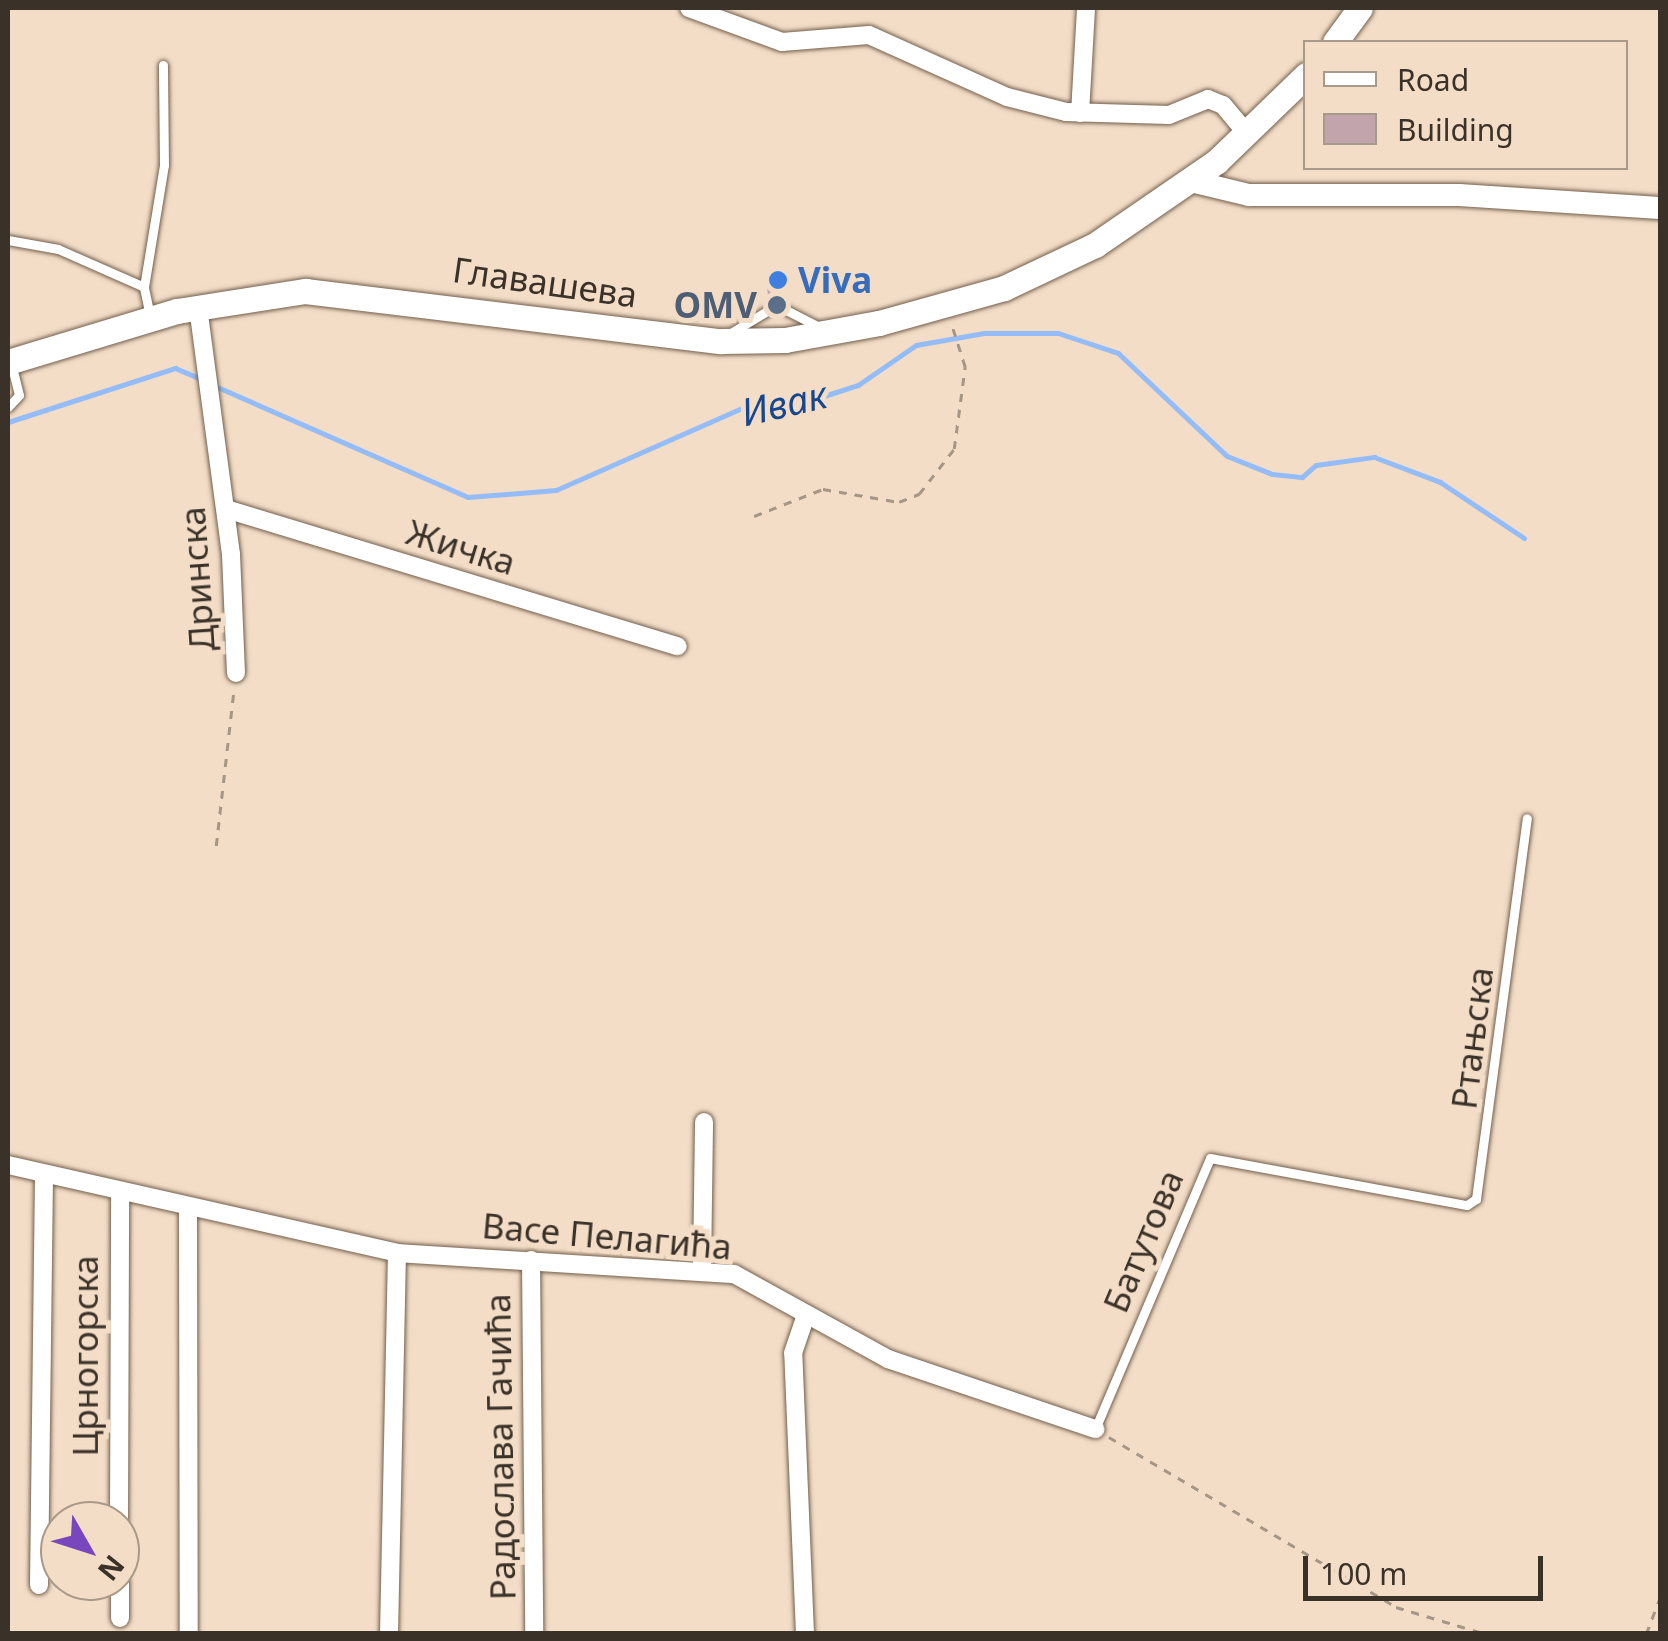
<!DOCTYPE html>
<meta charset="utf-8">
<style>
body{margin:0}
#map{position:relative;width:1668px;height:1641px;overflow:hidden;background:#f3ddc7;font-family:"Noto Sans",sans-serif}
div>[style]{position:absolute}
.stream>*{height:5px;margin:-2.5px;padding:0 2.5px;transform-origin:2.5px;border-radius:2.5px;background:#93bcf9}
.building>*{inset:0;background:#c2a4ac}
.path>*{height:2.5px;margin-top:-1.25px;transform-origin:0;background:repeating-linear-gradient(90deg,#a69685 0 8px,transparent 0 16px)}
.roads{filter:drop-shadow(0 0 2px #725f4c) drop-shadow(0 0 2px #725f4c)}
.service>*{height:9px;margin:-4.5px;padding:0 4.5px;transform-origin:4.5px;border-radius:4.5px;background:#fff}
.minor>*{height:18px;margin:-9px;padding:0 9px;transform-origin:9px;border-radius:9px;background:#fff}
.tertiary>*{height:22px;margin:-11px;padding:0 11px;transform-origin:11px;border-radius:11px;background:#fff}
.secondary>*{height:25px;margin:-12.5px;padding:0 12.5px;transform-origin:12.5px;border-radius:12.5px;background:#fff}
.dots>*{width:28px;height:28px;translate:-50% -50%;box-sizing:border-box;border:5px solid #f3ddc7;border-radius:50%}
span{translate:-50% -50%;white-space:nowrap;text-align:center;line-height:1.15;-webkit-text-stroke:10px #f3ddc7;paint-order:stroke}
.shop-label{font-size:35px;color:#366cbe;font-weight:700}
.left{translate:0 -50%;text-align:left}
.street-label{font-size:35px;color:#3a3229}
.service-label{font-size:35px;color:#4e5e75;font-weight:700}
.right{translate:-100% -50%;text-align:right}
.water-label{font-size:38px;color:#16478e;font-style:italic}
.frame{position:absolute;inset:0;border:10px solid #3a3229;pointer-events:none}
.legend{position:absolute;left:1303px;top:40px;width:325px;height:130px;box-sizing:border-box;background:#f3ddc7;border:2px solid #a99988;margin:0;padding:12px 18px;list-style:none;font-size:30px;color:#3a3229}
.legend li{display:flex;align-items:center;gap:20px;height:50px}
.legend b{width:50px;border:2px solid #a99988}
.north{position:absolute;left:40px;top:1501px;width:100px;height:100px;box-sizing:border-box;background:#f3ddc7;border:2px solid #a99988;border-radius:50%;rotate:129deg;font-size:28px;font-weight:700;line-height:40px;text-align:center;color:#3a3229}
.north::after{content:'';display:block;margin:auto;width:35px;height:45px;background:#7a46bd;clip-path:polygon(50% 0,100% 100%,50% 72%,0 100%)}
.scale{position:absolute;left:1303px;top:1556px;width:240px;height:45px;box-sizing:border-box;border:5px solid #3a3229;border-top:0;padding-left:12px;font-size:30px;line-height:35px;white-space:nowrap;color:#3a3229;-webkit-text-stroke:8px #f3ddc7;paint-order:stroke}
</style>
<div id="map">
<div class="stream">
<div style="left:215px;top:386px;width:276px;rotate:23.7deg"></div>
<div style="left:468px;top:497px;width:88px;rotate:-4.5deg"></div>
<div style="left:556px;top:490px;width:223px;rotate:-23.8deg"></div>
<div style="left:760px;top:400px;width:61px;rotate:-2.8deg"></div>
<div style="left:821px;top:397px;width:39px;rotate:-18deg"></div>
<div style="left:858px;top:385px;width:70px;rotate:-34.6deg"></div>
<div style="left:916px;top:345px;width:69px;rotate:-10deg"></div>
<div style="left:984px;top:333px;width:74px"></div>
<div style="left:1058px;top:333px;width:63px;rotate:18.4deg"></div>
<div style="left:1118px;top:353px;width:150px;rotate:43.4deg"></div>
<div style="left:1227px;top:456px;width:48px;rotate:21.8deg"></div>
<div style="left:1272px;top:474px;width:30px;rotate:6deg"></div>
<div style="left:1302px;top:477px;width:18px;rotate:-41deg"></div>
<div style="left:1316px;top:465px;width:59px;rotate:-7.9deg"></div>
<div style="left:1374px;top:457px;width:71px;rotate:20.7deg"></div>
<div style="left:1440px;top:482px;width:101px;rotate:33.7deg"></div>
<div style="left:8px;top:422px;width:176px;rotate:-17.9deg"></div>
<div style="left:175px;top:368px;width:33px;rotate:23deg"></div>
</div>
<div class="building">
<div style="clip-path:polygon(782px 275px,783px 301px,776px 308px,781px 317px,772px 317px,765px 277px)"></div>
</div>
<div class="path">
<div style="left:754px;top:516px;width:74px;rotate:-21.4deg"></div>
<div style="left:823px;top:489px;width:77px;rotate:9.7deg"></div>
<div style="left:899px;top:502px;width:22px;rotate:-22deg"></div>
<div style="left:919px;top:494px;width:57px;rotate:-52.1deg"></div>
<div style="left:954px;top:449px;width:83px;rotate:-82.4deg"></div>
<div style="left:965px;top:367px;width:46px;rotate:-107.7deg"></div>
<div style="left:216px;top:846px;width:158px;rotate:-83.5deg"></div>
<div style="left:1109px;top:1437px;width:334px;rotate:30.6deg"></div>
<div style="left:1396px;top:1607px;width:94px;rotate:16.7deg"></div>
<div style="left:1646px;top:1634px;width:40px;rotate:-69deg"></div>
</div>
<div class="roads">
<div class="service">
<div style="left:8px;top:240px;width:51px;rotate:10.2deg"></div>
<div style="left:58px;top:249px;width:94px;rotate:23.8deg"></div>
<div style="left:784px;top:309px;width:39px;rotate:27deg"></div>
<div style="left:150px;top:316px;width:30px;rotate:-102deg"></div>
<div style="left:144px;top:287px;width:124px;rotate:-80.7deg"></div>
<div style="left:164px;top:165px;width:100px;rotate:-90.6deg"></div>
<div style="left:724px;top:337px;width:50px;rotate:-31.2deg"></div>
<div style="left:8px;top:407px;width:16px;rotate:-47deg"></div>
<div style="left:19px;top:395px;width:34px;rotate:-104deg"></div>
<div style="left:1095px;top:1429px;width:294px;rotate:-67deg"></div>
<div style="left:1210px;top:1158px;width:261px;rotate:10.4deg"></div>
<div style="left:1467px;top:1205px;width:11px;rotate:-34deg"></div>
<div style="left:1476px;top:1199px;width:384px;rotate:-82.4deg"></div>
</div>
<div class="minor">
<div style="left:689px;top:8px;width:99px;rotate:20.1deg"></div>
<div style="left:782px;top:42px;width:87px;rotate:-4.6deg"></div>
<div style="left:869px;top:35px;width:151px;rotate:24.2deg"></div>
<div style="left:1007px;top:97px;width:61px;rotate:14.3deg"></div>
<div style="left:1066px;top:112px;width:103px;rotate:1.7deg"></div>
<div style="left:1169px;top:115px;width:42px;rotate:-22.3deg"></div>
<div style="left:1208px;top:99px;width:16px;rotate:22deg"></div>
<div style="left:1223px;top:105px;width:38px;rotate:50deg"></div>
<div style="left:1080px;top:113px;width:105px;rotate:-86.7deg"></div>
<div style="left:198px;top:307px;width:249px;rotate:82.4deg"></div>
<div style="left:231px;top:554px;width:119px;rotate:87.6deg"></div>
<div style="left:226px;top:509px;width:472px;rotate:16.9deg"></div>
<div style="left:8px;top:1165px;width:399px;rotate:12.7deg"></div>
<div style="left:397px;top:1253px;width:338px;rotate:3.6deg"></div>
<div style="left:734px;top:1274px;width:176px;rotate:28.9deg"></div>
<div style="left:888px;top:1359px;width:219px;rotate:18.7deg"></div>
<div style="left:188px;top:1210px;width:424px;rotate:89.9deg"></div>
<div style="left:531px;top:1260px;width:374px;rotate:89.5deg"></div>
<div style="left:702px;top:1269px;width:147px;rotate:-89.2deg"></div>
<div style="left:119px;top:1521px;width:330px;rotate:-89.8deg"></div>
<div style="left:120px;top:1581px;width:37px;rotate:90deg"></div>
<div style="left:39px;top:1585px;width:411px;rotate:-89.3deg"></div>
<div style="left:389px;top:1634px;width:381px;rotate:-88.8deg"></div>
<div style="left:805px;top:1634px;width:281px;rotate:-92.4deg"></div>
<div style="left:793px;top:1353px;width:40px;rotate:-71.1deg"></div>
</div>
<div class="tertiary">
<div style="left:1191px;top:181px;width:60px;rotate:13.6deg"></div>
<div style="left:1249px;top:195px;width:210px"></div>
<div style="left:1459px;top:195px;width:201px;rotate:3.7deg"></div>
</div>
<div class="secondary">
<div style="left:1335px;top:42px;width:42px;rotate:-53.7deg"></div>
<div style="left:8px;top:362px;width:177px;rotate:-16.8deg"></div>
<div style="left:177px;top:311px;width:130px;rotate:-8.9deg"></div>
<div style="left:305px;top:291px;width:419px;rotate:6.9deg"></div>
<div style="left:721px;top:341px;width:64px;rotate:-0.9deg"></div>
<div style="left:785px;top:340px;width:96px;rotate:-10.3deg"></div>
<div style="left:879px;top:323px;width:130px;rotate:-15.6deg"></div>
<div style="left:1004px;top:288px;width:101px;rotate:-25.3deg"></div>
<div style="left:1095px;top:245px;width:148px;rotate:-34.5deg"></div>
<div style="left:1217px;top:161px;width:124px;rotate:-44deg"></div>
</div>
</div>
<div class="dots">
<div style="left:778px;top:280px;background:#3f7fe0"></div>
<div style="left:777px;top:305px;background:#5c6f8a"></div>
</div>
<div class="shop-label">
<span class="left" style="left:798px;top:280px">Viva</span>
</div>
<div class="street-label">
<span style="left:545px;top:282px;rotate:8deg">Главашева</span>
<span style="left:461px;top:547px;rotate:17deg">Жичка</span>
<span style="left:197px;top:579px;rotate:-94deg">Дринска</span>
<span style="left:1472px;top:1038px;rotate:-83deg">Ртањска</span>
<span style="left:607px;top:1236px;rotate:5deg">Васе Пелагића</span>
<span style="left:1143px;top:1241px;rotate:-67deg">Батутова</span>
<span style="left:85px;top:1356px;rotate:-90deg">Црногорска</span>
<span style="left:500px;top:1447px;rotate:-91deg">Радослава Гачића</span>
</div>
<div class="service-label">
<span class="right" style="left:757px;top:305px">OMV</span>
</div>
<div class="water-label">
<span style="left:784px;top:403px;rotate:-13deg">Ивак</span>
</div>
<div class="frame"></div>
<ul class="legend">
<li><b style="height:12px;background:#fff"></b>Road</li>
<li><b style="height:28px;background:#c2a4ac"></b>Building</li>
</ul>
<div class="north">N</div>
<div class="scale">100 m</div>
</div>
